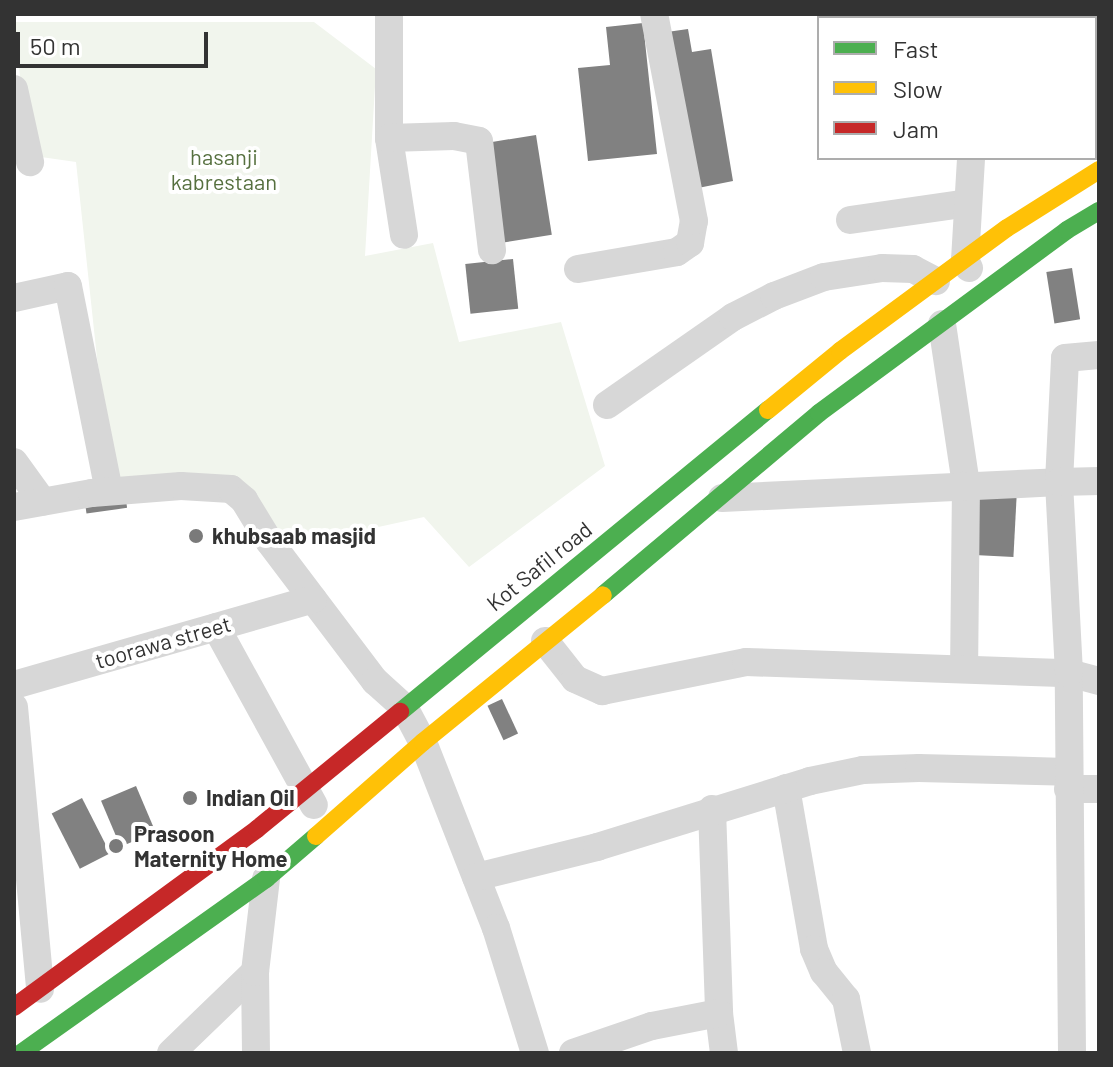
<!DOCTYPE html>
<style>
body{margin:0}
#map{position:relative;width:1113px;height:1067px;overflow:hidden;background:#fff;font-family:Barlow,sans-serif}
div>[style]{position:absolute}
.green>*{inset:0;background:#f1f5ed}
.building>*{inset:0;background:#818181;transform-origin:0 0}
.street>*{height:28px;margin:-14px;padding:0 14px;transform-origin:14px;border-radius:14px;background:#d7d7d7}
.fast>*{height:18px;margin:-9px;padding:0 9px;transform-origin:9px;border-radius:9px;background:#4caf50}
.slow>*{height:18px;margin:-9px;padding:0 9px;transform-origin:9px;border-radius:9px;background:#ffc107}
.jam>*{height:18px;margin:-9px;padding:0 9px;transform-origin:9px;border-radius:9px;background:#c62828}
.dots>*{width:22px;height:22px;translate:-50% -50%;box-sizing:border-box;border:4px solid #fff;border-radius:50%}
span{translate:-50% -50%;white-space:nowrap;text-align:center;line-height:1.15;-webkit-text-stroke:8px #fff;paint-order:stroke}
.park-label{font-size:22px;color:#56703f}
.poi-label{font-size:22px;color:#333;font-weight:700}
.left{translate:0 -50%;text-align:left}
.street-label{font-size:22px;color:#333}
.frame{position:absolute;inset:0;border:16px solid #333;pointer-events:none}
.legend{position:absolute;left:817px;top:16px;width:280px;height:144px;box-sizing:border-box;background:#fff;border:2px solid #adadad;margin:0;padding:10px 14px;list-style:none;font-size:24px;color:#333}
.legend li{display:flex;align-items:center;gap:16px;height:40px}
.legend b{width:40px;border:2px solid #adadad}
.scale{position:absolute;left:16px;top:32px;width:192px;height:36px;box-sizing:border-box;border:4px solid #333;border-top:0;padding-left:10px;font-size:24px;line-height:28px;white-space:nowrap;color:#333;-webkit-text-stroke:6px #fff;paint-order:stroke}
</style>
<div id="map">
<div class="green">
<div style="clip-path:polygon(15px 22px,314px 22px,376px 69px,365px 256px,433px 243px,459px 342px,561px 322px,605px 466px,469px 567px,424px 517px,287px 547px,235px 479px,117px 484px,97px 358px,76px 162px,27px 155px)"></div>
</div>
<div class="building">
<div style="clip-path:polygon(1099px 21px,1099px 68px,1096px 68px,1095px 22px)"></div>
<div style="clip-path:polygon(643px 23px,657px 154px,588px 161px,578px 68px,610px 65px,606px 27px)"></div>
<div style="clip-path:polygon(688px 29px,692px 52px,711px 49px,733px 181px,693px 189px,667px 32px)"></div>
<div style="left:536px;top:135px;width:101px;height:52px;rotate:81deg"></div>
<div style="left:513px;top:259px;width:50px;height:48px;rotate:84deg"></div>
<div style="left:1072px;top:268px;width:52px;height:26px;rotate:81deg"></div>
<div style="left:978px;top:488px;width:39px;height:67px;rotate:3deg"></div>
<div style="left:125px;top:493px;width:15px;height:41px;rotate:82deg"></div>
<div style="left:502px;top:699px;width:38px;height:16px;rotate:65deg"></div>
<div style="left:136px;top:786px;width:50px;height:38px;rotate:67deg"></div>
<div style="left:82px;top:798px;width:62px;height:34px;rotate:63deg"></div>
</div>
<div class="street">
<div style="left:389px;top:14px;width:124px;rotate:90deg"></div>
<div style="left:389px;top:138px;width:98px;rotate:81.2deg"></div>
<div style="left:979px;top:18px;width:4px;rotate:-76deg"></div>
<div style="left:14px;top:89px;width:75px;rotate:77.6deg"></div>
<div style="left:1095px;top:106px;width:4px"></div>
<div style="left:389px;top:138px;width:65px;rotate:-1.8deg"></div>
<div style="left:454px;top:136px;width:25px;rotate:11deg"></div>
<div style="left:479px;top:141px;width:110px;rotate:83.2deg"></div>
<div style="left:850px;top:220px;width:119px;rotate:-8.2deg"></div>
<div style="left:969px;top:268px;width:9px;rotate:-117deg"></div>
<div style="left:965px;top:260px;width:102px;rotate:-86.6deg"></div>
<div style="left:578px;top:269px;width:100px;rotate:-9.7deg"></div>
<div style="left:677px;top:252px;width:16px;rotate:-35deg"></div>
<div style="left:690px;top:243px;width:22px;rotate:-80deg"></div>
<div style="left:694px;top:221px;width:211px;rotate:-100.9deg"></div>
<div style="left:14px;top:298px;width:55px;rotate:-12.5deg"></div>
<div style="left:68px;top:286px;width:209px;rotate:78.7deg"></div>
<div style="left:942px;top:324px;width:163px;rotate:81.5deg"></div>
<div style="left:966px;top:485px;width:183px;rotate:90.6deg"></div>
<div style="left:607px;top:405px;width:154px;rotate:-34.9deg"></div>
<div style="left:733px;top:317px;width:46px;rotate:-27.1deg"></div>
<div style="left:774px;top:296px;width:53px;rotate:-20.8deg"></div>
<div style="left:824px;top:277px;width:59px;rotate:-8.8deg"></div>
<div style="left:882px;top:268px;width:31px;rotate:2deg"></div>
<div style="left:913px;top:269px;width:26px;rotate:28deg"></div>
<div style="left:14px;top:462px;width:49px;rotate:54.1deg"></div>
<div style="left:722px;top:498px;width:337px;rotate:-2.7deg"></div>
<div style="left:1059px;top:482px;width:124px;rotate:-87.2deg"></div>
<div style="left:1065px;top:358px;width:34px;rotate:-5deg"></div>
<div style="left:14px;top:507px;width:79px;rotate:-10.2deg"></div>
<div style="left:92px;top:493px;width:89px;rotate:-4.5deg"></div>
<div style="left:181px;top:486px;width:50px;rotate:3.4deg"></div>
<div style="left:231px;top:489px;width:17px;rotate:40deg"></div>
<div style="left:244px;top:500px;width:48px;rotate:58.6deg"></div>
<div style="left:269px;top:541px;width:176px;rotate:52.9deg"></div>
<div style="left:375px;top:681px;width:39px;rotate:42deg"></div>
<div style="left:404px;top:707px;width:40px;rotate:62deg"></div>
<div style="left:423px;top:742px;width:200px;rotate:68.6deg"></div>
<div style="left:496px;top:928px;width:131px;rotate:72.7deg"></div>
<div style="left:216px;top:627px;width:203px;rotate:61.2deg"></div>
<div style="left:545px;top:641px;width:48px;rotate:51.7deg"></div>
<div style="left:575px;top:679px;width:30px;rotate:24deg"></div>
<div style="left:602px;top:691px;width:147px;rotate:-11.4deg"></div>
<div style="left:746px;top:662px;width:323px;rotate:2deg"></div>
<div style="left:1069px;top:673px;width:31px;rotate:15deg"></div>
<div style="left:14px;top:685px;width:311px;rotate:-16deg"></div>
<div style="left:14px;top:707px;width:283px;rotate:84.7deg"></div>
<div style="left:786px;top:788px;width:163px;rotate:80.1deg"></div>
<div style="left:814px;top:949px;width:25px;rotate:67deg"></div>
<div style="left:824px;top:972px;width:35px;rotate:51deg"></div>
<div style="left:846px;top:999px;width:55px;rotate:78.5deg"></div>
<div style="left:1068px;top:789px;width:31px"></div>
<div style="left:712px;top:809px;width:204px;rotate:88deg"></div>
<div style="left:719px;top:1013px;width:40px;rotate:82.9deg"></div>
<div style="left:476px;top:877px;width:125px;rotate:-13.9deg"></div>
<div style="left:597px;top:847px;width:223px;rotate:-17.2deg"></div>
<div style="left:810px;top:781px;width:54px;rotate:-11.7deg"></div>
<div style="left:863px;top:770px;width:56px;rotate:-2deg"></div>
<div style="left:919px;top:768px;width:148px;rotate:1.5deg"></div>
<div style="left:171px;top:1053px;width:117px;rotate:-44deg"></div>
<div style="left:256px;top:1053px;width:81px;rotate:-90.7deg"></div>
<div style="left:255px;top:972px;width:94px;rotate:-83.3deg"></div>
<div style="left:573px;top:1053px;width:83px;rotate:-18.9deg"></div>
<div style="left:652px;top:1026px;width:68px;rotate:-11deg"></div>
<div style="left:1072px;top:1053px;width:380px;rotate:-90.5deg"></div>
<div style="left:1069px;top:673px;width:191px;rotate:-93deg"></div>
<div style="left:1059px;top:482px;width:40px;rotate:-1.4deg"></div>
</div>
<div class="fast">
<div style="left:603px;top:595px;width:282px;rotate:-40.1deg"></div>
<div style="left:819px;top:413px;width:308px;rotate:-36.4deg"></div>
<div style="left:1067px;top:230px;width:37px;rotate:-31deg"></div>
<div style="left:400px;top:712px;width:476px;rotate:-39.4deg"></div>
<div style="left:21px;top:1053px;width:301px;rotate:-35.4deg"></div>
<div style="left:266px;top:879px;width:66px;rotate:-40.7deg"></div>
</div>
<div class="slow">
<div style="left:768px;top:410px;width:93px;rotate:-39.3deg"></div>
<div style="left:840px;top:351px;width:207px;rotate:-36.4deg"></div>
<div style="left:1007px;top:228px;width:109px;rotate:-32.2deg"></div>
<div style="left:316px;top:836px;width:142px;rotate:-41.3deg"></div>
<div style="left:423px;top:742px;width:232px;rotate:-39.2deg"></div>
</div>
<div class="jam">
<div style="left:14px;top:1007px;width:301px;rotate:-36.2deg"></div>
<div style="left:257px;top:829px;width:185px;rotate:-39.3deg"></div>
</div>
<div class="dots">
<div style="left:196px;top:536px;background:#7a7a7a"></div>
<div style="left:190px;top:798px;background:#7a7a7a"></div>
<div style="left:116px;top:846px;background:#7a7a7a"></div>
</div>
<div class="park-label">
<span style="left:224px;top:169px">hasanji<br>kabrestaan</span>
</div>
<div class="poi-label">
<span class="left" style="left:212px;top:536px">khubsaab masjid</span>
<span class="left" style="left:206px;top:798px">Indian Oil</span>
<span class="left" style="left:134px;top:846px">Prasoon<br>Maternity Home</span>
</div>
<div class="street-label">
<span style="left:539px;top:566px;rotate:-39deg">Kot Safil road</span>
<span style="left:163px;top:642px;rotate:-16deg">toorawa street</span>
</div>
<div class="frame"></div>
<ul class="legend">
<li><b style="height:10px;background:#4caf50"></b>Fast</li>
<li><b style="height:10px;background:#ffc107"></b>Slow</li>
<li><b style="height:10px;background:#c62828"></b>Jam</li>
</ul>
<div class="scale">50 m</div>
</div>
